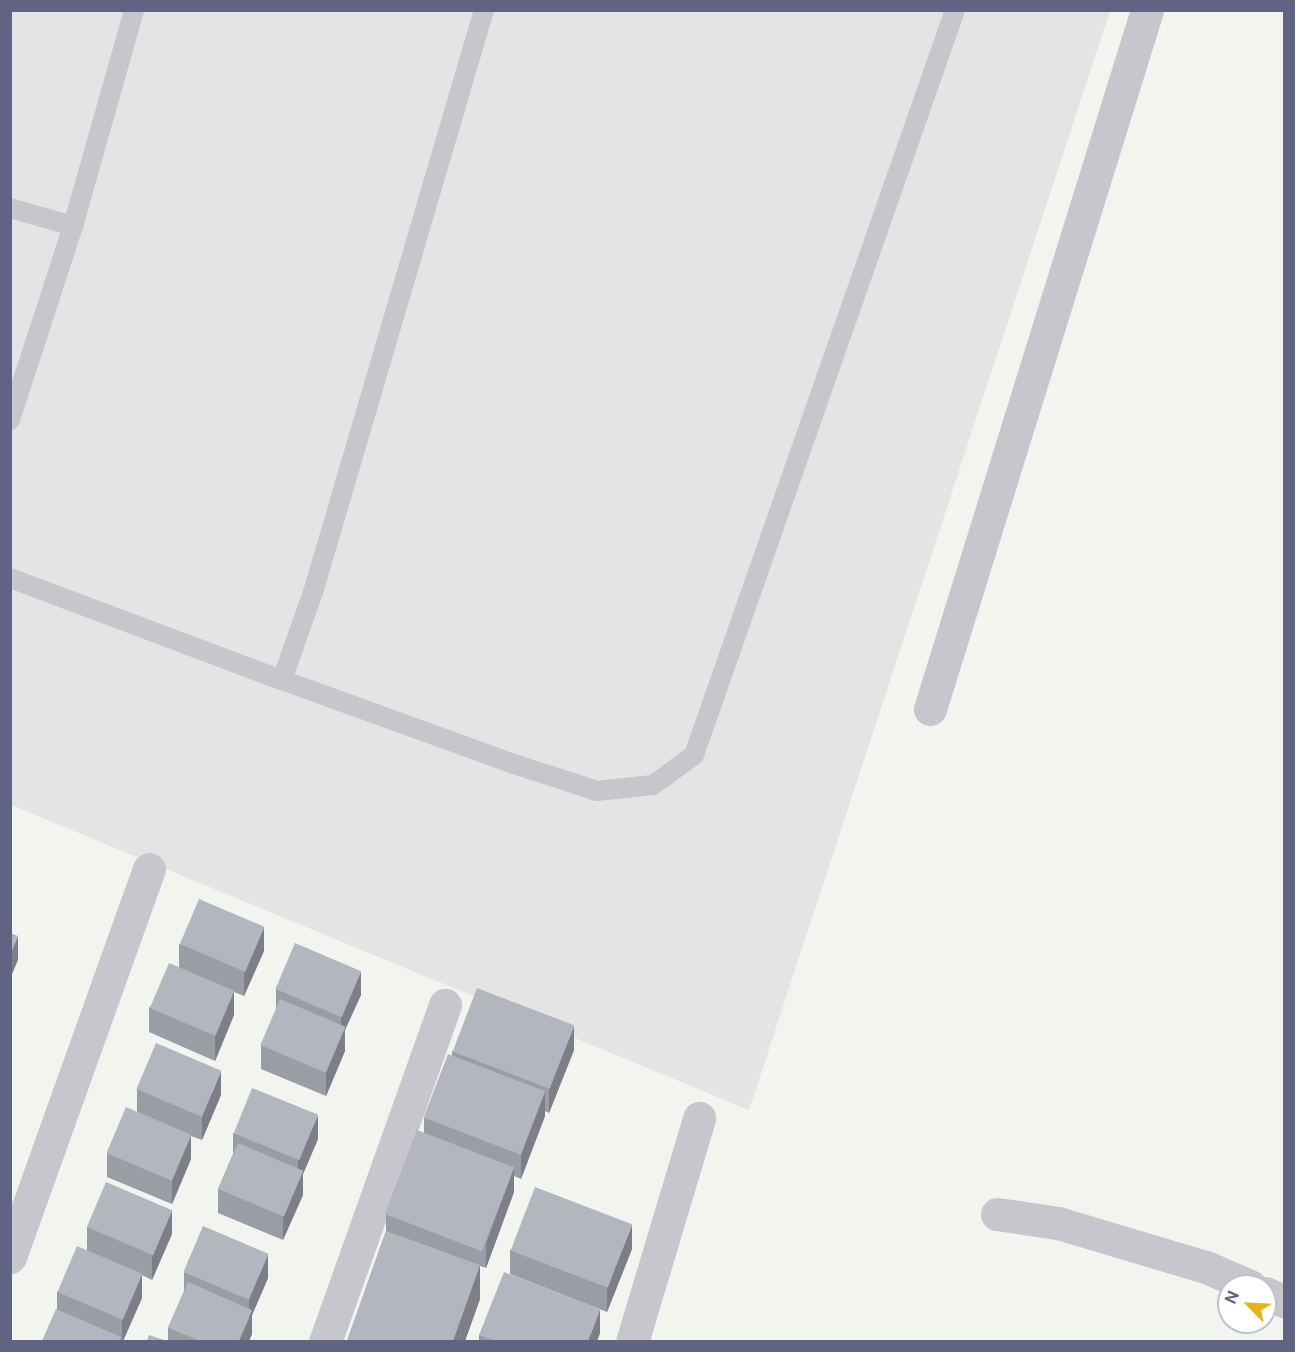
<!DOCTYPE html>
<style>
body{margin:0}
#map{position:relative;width:1295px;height:1352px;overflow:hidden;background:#f2f4ef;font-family:"Public Sans",sans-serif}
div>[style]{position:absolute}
.built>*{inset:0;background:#e3e4e3}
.lane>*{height:20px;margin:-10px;padding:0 10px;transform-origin:10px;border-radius:10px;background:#c6c6cc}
.street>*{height:33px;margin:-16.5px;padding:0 16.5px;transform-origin:16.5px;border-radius:16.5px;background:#c6c6cc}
.wall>*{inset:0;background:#9b9da4}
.shaded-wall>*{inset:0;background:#7e7f86}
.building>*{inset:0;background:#b4b6bf;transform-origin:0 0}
span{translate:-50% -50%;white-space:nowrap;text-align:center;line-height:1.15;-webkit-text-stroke:6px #fff;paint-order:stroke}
.frame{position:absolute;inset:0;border:12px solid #616382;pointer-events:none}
.north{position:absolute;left:1217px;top:1274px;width:60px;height:60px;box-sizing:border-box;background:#fff;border:2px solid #c0c1cd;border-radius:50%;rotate:294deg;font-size:16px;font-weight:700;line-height:24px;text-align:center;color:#616382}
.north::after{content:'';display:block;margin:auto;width:21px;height:27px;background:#eab119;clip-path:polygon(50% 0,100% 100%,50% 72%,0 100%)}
</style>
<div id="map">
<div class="built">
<div style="clip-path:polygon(10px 11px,1110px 11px,749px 1110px,11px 805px)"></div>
</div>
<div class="lane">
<div style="left:10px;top:208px;width:66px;rotate:15.9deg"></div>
<div style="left:10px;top:420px;width:204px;rotate:-72deg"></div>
<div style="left:73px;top:226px;width:224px;rotate:-74.2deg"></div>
<div style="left:10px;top:578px;width:290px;rotate:20.6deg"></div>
<div style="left:282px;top:680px;width:96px;rotate:-70.6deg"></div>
<div style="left:314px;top:589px;width:603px;rotate:-73.64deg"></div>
<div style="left:282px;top:680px;width:247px;rotate:19.9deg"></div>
<div style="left:514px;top:764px;width:87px;rotate:18deg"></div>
<div style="left:597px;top:791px;width:56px;rotate:-6.1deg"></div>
<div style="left:653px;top:785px;width:51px;rotate:-36.2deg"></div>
<div style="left:694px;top:755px;width:789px;rotate:-70.69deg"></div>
</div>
<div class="street">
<div style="left:930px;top:709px;width:732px;rotate:-72.75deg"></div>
<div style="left:997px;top:1214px;width:62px;rotate:8.4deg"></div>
<div style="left:1058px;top:1223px;width:154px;rotate:16.6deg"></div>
<div style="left:1206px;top:1267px;width:48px;rotate:23.4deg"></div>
<div style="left:10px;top:1257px;width:412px;rotate:-70.3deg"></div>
<div style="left:1265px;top:1293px;width:21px;rotate:23deg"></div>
<div style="left:325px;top:1342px;width:358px;rotate:-70.4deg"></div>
<div style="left:632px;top:1342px;width:234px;rotate:-73.3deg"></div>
</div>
<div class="wall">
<div style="clip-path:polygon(179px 944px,264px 951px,244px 996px,234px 992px,234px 1015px,215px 1061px,149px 1032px,149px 1008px,179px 968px)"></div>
<div style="clip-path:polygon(276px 989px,361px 995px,345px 1030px,345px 1051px,326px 1096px,261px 1069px,261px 1045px,276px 1010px)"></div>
<div style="clip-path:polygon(574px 1050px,549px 1113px,545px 1111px,545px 1116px,521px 1179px,514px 1176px,514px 1192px,486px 1268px,480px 1266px,480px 1299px,465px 1341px,347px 1341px,386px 1231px,386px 1215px,424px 1133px,424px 1118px,452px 1056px,452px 1051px)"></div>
<div style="clip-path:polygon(137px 1089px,221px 1095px,202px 1140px,191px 1136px,191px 1159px,172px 1204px,107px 1177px,107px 1153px,137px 1112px)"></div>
<div style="clip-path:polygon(233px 1133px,318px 1139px,303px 1174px,303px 1195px,283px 1240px,218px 1213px,218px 1189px,233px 1154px)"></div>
<div style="clip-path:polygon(87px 1227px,172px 1234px,152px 1280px,142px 1275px,142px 1298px,123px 1341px,42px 1341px,57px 1310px,57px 1292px,87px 1251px)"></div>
<div style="clip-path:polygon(632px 1249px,607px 1312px,510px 1274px,510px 1250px)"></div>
<div style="clip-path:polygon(184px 1272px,268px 1278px,252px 1315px,252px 1334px,249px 1341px,168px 1341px,168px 1328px,184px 1291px)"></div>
<div style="clip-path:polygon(600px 1333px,597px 1341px,479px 1341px,479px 1335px)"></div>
</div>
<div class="shaded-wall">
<div style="clip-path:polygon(264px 927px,264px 951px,244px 996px,244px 973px)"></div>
<div style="clip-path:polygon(18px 936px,18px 960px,10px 979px,10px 955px)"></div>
<div style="clip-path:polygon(361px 971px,361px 995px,345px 1030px,345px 1051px,326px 1096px,326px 1072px,341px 1037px,341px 1016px)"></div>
<div style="clip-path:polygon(234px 991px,234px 1015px,215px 1061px,215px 1037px)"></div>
<div style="clip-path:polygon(574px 1026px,574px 1050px,549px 1113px,549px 1089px)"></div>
<div style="clip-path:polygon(221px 1071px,221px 1095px,202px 1140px,202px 1117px)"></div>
<div style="clip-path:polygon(545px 1092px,545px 1116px,521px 1179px,521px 1155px)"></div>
<div style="clip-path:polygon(318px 1115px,318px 1139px,303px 1174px,303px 1195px,283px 1240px,283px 1216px,298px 1182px,298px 1161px)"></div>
<div style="clip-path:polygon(191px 1135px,191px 1159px,172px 1204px,172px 1181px)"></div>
<div style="clip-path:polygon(514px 1168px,514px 1192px,486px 1268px,486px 1244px)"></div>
<div style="clip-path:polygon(172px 1210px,172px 1234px,152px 1280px,152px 1256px)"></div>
<div style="clip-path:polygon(632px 1225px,632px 1249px,607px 1312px,607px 1288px)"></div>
<div style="clip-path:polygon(268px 1254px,268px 1278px,252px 1315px,252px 1334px,249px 1341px,239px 1341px,249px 1319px,249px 1299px)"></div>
<div style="clip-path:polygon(480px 1265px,480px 1299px,465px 1341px,453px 1341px)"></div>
<div style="clip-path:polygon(142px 1274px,142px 1298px,123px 1341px,122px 1341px,122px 1320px)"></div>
<div style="clip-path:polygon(600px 1309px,600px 1333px,597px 1341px,588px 1341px)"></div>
</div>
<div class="building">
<div style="left:199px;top:899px;width:71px;height:49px;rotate:23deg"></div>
<div style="clip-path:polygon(10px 933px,18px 936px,10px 955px)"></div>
<div style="left:295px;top:943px;width:72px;height:50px;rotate:23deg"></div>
<div style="left:169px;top:963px;width:71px;height:49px;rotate:23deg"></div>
<div style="left:477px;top:988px;width:104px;height:68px;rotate:21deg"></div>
<div style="left:280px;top:999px;width:71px;height:50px;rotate:23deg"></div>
<div style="left:156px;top:1043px;width:71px;height:50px;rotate:23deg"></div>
<div style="left:448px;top:1054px;width:104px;height:68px;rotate:21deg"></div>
<div style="left:252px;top:1088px;width:71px;height:49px;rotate:22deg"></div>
<div style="left:126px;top:1107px;width:71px;height:50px;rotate:23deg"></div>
<div style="left:417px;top:1130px;width:104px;height:90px;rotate:21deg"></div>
<div style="left:238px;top:1143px;width:71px;height:50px;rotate:23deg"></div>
<div style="left:106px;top:1182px;width:72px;height:49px;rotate:23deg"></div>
<div style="left:535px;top:1187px;width:104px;height:68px;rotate:21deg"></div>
<div style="left:203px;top:1226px;width:71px;height:50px;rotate:23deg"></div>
<div style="clip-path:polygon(386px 1231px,480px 1265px,453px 1341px,347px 1341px)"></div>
<div style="left:77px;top:1246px;width:71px;height:50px;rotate:23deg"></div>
<div style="clip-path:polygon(504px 1272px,600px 1309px,588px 1341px,495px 1341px,479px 1335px)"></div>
<div style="clip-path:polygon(188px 1282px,252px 1310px,239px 1341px,201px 1341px,168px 1328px)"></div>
<div style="clip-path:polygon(56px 1309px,121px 1337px,119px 1341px,42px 1341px)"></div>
<div style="clip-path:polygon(149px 1335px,167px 1341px,147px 1341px)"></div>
</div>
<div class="frame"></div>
<div class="north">N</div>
</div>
